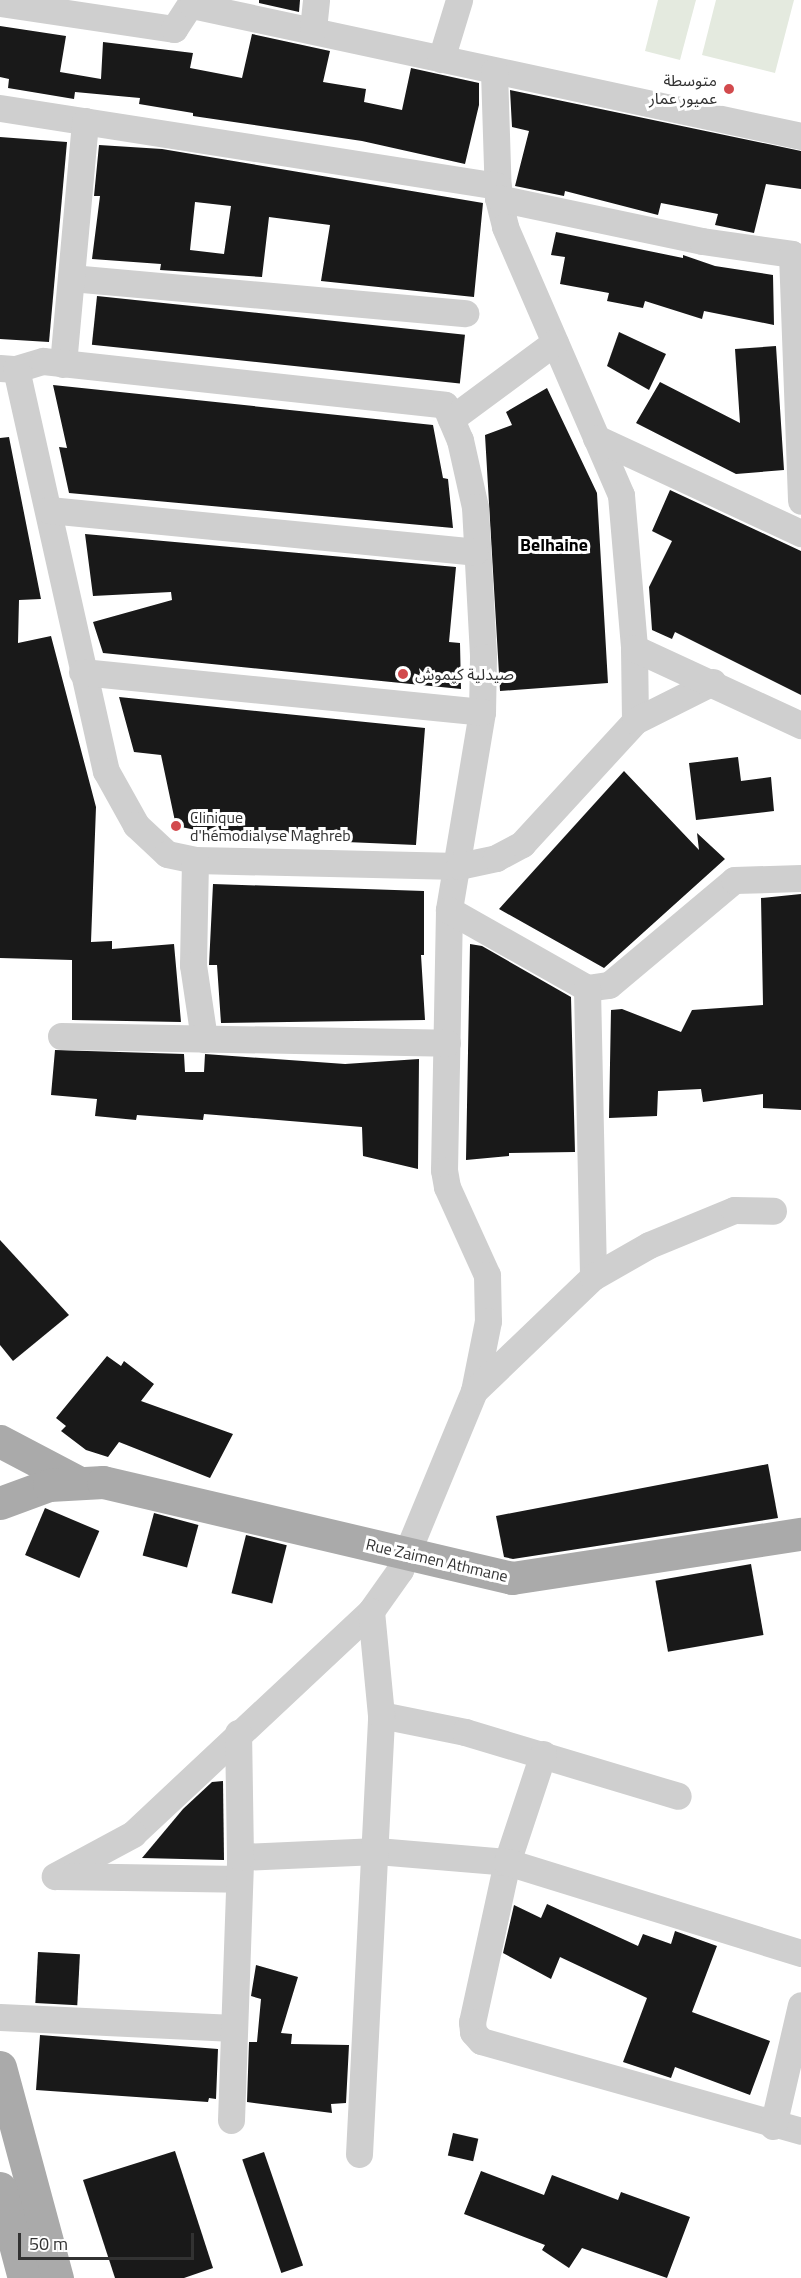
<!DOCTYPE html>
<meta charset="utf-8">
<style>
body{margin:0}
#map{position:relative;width:801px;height:2278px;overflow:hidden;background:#fff;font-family:"Titillium Web","Noto Sans Arabic",sans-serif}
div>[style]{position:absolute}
.green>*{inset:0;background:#e4eadf}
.building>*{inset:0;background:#191919;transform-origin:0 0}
.minor>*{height:27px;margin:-13.5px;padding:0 13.5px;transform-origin:13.5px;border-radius:13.5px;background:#cfcfcf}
.major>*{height:33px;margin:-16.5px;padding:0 16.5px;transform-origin:16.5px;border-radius:16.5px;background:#aaa}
.dots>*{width:16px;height:16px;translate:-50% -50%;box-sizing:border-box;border:3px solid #fff;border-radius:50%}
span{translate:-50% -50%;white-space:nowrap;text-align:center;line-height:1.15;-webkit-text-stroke:6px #fff;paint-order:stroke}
.poi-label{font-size:16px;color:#323232}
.right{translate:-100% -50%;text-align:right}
.left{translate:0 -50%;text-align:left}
.street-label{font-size:16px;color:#323232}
.neighbourhood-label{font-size:18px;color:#000;font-weight:700}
.scale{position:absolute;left:18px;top:2233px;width:176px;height:27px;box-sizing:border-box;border:3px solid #323232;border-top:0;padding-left:8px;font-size:18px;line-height:21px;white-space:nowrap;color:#323232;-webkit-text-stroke:4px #fff;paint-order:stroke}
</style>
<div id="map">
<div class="green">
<div style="clip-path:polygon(658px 0,696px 0,680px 60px,645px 51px)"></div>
<div style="clip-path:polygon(716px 0,794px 0,775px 73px,702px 55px)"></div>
</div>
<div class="building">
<div style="clip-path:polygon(259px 0,300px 0,299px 12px,259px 3px)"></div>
<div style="clip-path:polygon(0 26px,66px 36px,60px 72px,101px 79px,103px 42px,193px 53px,190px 68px,242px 78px,252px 34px,330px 51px,323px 82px,366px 89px,364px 102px,402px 110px,411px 68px,479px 83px,479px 105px,465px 164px,362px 141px,193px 116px,193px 113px,139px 104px,140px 98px,75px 92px,74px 99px,8px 88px,9px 79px,0 77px)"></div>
<div style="clip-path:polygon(510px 90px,801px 151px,801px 189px,766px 184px,754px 233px,715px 225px,718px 214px,661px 203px,658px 215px,565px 191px,564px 196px,515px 186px,529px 131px,512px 127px)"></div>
<div style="clip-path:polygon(0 137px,67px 142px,49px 342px,0 339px)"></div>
<div style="clip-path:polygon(evenodd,99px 145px,162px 149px,483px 203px,474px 297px,321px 281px,330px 225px,269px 217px,262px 277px,160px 270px,161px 264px,92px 259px,100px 196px,94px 196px,99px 145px,195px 202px,231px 206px,224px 254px,190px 250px,195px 202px)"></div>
<div style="clip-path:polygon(556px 232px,683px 258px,683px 255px,715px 266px,773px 275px,774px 325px,704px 311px,702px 319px,645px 301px,643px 308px,607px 301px,609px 293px,560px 284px,565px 257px,551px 255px)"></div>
<div style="left:97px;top:296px;width:370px;height:49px;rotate:6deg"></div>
<div style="clip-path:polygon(619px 332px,666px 354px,649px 390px,607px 366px)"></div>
<div style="clip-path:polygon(776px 346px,784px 470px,736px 474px,636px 423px,660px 382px,740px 423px,735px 349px)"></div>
<div style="clip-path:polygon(53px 385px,433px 425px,443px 478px,448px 479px,453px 528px,69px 493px,59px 447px,67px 448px)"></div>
<div style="clip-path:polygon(547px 388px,597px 493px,608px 683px,500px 691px,485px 435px,512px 425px,506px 412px)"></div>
<div style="clip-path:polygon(9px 437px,41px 599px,19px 600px,18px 643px,51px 636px,96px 807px,91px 942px,112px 941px,112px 949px,174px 944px,181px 1022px,72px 1020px,72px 960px,0 958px,0 438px)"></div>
<div style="clip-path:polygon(670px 490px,801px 551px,801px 695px,675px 632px,672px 639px,652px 630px,649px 587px,672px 541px,652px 531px)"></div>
<div style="clip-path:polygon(85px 534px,456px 567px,449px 642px,460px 643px,461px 689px,103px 653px,93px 622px,172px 600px,171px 592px,93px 596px)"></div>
<div style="clip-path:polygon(119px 697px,425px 728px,416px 845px,231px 837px,176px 826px,161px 755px,134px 752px)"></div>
<div style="clip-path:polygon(738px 757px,741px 781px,771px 777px,774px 811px,696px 820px,689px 763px)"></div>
<div style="clip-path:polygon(624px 771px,699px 850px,697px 833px,725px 859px,604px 968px,499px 909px)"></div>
<div style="clip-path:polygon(213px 884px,424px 891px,424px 955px,421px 955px,425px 1020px,221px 1023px,217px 965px,209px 965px)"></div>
<div style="clip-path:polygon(801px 894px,801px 1110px,763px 1108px,763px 1094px,703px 1102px,701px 1089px,658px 1091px,657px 1116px,609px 1118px,611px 1010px,622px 1009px,681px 1032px,692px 1010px,763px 1005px,761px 898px)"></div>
<div style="clip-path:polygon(470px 944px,482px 946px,571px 997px,575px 1152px,509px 1153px,509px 1156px,466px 1160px)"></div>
<div style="clip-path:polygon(55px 1050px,184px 1054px,185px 1072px,204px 1072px,205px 1054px,345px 1064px,419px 1059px,418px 1169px,363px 1156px,362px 1127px,204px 1114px,203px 1120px,137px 1115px,136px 1120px,95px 1116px,97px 1099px,51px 1095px)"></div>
<div style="clip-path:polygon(0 1240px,69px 1315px,13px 1361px,0 1345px)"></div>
<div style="clip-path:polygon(107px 1356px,121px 1366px,124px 1361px,154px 1384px,141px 1401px,233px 1434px,210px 1478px,119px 1442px,108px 1457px,86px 1450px,61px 1431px,66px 1426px,56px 1418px)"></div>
<div style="clip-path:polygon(768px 1464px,778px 1518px,513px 1559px,504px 1557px,496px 1516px)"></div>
<div style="left:45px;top:1508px;width:59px;height:51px;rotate:23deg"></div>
<div style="left:154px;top:1513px;width:46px;height:44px;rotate:15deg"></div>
<div style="left:246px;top:1535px;width:42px;height:60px;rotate:14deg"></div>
<div style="left:751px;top:1564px;width:72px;height:97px;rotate:80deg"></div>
<div style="clip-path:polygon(223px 1781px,224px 1860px,142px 1858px,183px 1809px,212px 1782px)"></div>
<div style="clip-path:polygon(547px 1904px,638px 1946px,643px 1934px,671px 1944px,675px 1931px,717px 1946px,692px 2012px,770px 2041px,750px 2095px,675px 2067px,671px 2078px,623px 2062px,647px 1998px,560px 1957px,551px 1979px,503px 1953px,514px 1905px,541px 1918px)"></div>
<div style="left:38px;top:1952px;width:42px;height:51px;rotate:3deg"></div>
<div style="clip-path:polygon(256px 1965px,298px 1977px,281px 2033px,292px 2034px,291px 2044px,349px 2045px,346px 2103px,331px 2104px,332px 2113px,247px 2102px,249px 2042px,257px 2042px,261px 1999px,251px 1996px)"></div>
<div style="clip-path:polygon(40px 2035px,218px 2049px,216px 2099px,209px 2098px,208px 2102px,36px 2090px)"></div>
<div style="left:453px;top:2133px;width:26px;height:23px;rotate:13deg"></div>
<div style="clip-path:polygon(175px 2151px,213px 2268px,184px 2278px,115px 2278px,83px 2180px)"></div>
<div style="left:264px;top:2152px;width:120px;height:23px;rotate:71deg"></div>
<div style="clip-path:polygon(481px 2171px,544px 2195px,552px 2175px,618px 2200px,621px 2192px,690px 2217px,667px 2278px,582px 2248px,569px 2268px,542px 2250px,545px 2245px,464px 2214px)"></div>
</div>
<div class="minor">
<div style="left:0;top:3px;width:176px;rotate:8.5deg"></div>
<div style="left:174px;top:29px;width:35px;rotate:-57deg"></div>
<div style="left:192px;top:5px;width:623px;rotate:12.14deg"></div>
<div style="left:313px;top:29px;width:29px;rotate:-84deg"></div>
<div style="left:441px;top:59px;width:62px;rotate:-73deg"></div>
<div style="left:494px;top:71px;width:127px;rotate:88.2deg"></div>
<div style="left:498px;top:198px;width:30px;rotate:76deg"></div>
<div style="left:505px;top:227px;width:292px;rotate:66.6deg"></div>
<div style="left:621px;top:495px;width:154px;rotate:85.1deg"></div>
<div style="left:634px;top:648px;width:73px;rotate:89.2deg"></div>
<div style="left:0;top:108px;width:504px;rotate:8.9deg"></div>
<div style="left:498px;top:198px;width:208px;rotate:11.9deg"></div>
<div style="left:702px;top:241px;width:91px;rotate:8.2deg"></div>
<div style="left:792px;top:254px;width:247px;rotate:87.9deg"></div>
<div style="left:71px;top:278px;width:396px;rotate:5.1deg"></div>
<div style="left:63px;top:364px;width:244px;rotate:-84.8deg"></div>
<div style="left:0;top:368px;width:16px;rotate:4deg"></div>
<div style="left:16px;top:369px;width:28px;rotate:-17deg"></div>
<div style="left:43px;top:361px;width:404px;rotate:6.2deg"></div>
<div style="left:445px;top:405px;width:38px;rotate:67deg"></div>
<div style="left:460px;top:440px;width:69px;rotate:77.4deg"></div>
<div style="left:475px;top:507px;width:150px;rotate:86.9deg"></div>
<div style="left:483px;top:657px;width:55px;rotate:91deg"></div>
<div style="left:482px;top:712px;width:201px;rotate:99.5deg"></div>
<div style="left:449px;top:910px;width:260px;rotate:91.1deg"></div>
<div style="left:444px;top:1170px;width:17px;rotate:80deg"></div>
<div style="left:447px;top:1187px;width:97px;rotate:65.6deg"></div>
<div style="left:487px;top:1275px;width:46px;rotate:88.8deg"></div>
<div style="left:488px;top:1321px;width:71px;rotate:101.3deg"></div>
<div style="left:474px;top:1391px;width:194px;rotate:112.5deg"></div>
<div style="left:400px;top:1570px;width:50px;rotate:125.3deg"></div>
<div style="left:371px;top:1611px;width:326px;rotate:136.9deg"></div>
<div style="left:133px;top:1834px;width:89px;rotate:151.7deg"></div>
<div style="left:16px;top:369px;width:412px;rotate:77.4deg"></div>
<div style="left:106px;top:771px;width:62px;rotate:60.9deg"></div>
<div style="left:136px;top:825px;width:42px;rotate:43.1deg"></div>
<div style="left:167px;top:854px;width:29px;rotate:12deg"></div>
<div style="left:195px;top:860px;width:264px;rotate:1.3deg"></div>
<div style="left:459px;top:866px;width:38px;rotate:-12deg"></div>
<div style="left:496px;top:858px;width:30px;rotate:-28deg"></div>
<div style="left:522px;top:844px;width:167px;rotate:-47.4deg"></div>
<div style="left:635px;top:721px;width:87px;rotate:-26.6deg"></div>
<div style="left:451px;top:419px;width:129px;rotate:-36.5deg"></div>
<div style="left:596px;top:438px;width:226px;rotate:24.9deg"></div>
<div style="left:49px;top:510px;width:428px;rotate:5.6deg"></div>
<div style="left:634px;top:648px;width:184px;rotate:24.8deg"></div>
<div style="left:82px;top:672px;width:402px;rotate:5.7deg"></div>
<div style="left:195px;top:860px;width:105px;rotate:91.1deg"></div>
<div style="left:193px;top:965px;width:75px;rotate:81.5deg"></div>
<div style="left:449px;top:910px;width:159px;rotate:29.5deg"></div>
<div style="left:587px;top:988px;width:22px;rotate:-8deg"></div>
<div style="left:609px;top:985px;width:163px;rotate:-40deg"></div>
<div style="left:734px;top:880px;width:67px;rotate:-1.7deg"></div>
<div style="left:587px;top:988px;width:289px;rotate:88.8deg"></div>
<div style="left:61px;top:1036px;width:386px;rotate:1deg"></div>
<div style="left:474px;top:1391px;width:165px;rotate:-43.8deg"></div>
<div style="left:593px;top:1277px;width:64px;rotate:-29.7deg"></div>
<div style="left:649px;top:1245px;width:92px;rotate:-22.4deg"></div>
<div style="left:734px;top:1210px;width:39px;rotate:1deg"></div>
<div style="left:381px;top:1715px;width:86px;rotate:11.4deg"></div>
<div style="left:465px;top:1732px;width:222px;rotate:16.7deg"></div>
<div style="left:543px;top:1754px;width:114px;rotate:108.4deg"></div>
<div style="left:507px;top:1862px;width:164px;rotate:102.3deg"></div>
<div style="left:472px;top:2022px;width:10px;rotate:84deg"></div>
<div style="left:473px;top:2032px;width:12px;rotate:48deg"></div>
<div style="left:481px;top:2041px;width:332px;rotate:15.7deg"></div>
<div style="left:240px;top:1857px;width:137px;rotate:-2.5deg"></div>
<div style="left:377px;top:1851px;width:130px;rotate:4.8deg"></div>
<div style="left:507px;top:1862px;width:308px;rotate:17.2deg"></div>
<div style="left:56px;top:1876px;width:183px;rotate:0.9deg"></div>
<div style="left:0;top:2017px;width:234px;rotate:2.7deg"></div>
<div style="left:231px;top:2120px;width:263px;rotate:-88deg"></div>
<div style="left:240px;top:1857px;width:124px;rotate:-90.9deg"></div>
<div style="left:773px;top:2126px;width:124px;rotate:-77deg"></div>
<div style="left:359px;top:2154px;width:440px;rotate:-87.1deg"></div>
<div style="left:381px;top:1715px;width:104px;rotate:-95.5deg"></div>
</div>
<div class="major">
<div style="left:0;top:1441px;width:86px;rotate:27.8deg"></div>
<div style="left:0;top:1503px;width:52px;rotate:-20.2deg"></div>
<div style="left:49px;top:1485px;width:54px;rotate:-3.2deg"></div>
<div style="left:103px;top:1482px;width:420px;rotate:13.2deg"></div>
<div style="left:512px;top:1578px;width:292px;rotate:-8.7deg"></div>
<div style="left:0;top:2067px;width:219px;rotate:74.9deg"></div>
<div style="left:0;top:2188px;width:93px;rotate:75.1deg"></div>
</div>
<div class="dots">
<div style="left:729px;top:89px;background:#d24a4d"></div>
<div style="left:403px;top:674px;background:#d24a4d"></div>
<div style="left:176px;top:826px;background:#d24a4d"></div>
</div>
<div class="poi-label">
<span class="right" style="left:717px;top:89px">متوسطة<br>عميور عمار</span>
<span class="left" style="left:415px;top:674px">صيدلية كيموش</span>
<span class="left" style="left:190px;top:826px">Clinique<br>d'hémodialyse Maghreb</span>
</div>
<div class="street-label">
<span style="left:437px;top:1560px;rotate:13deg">Rue Zaimen Athmane</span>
</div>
<div class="neighbourhood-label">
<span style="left:554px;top:545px">Belhaine</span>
</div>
<div class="scale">50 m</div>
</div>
